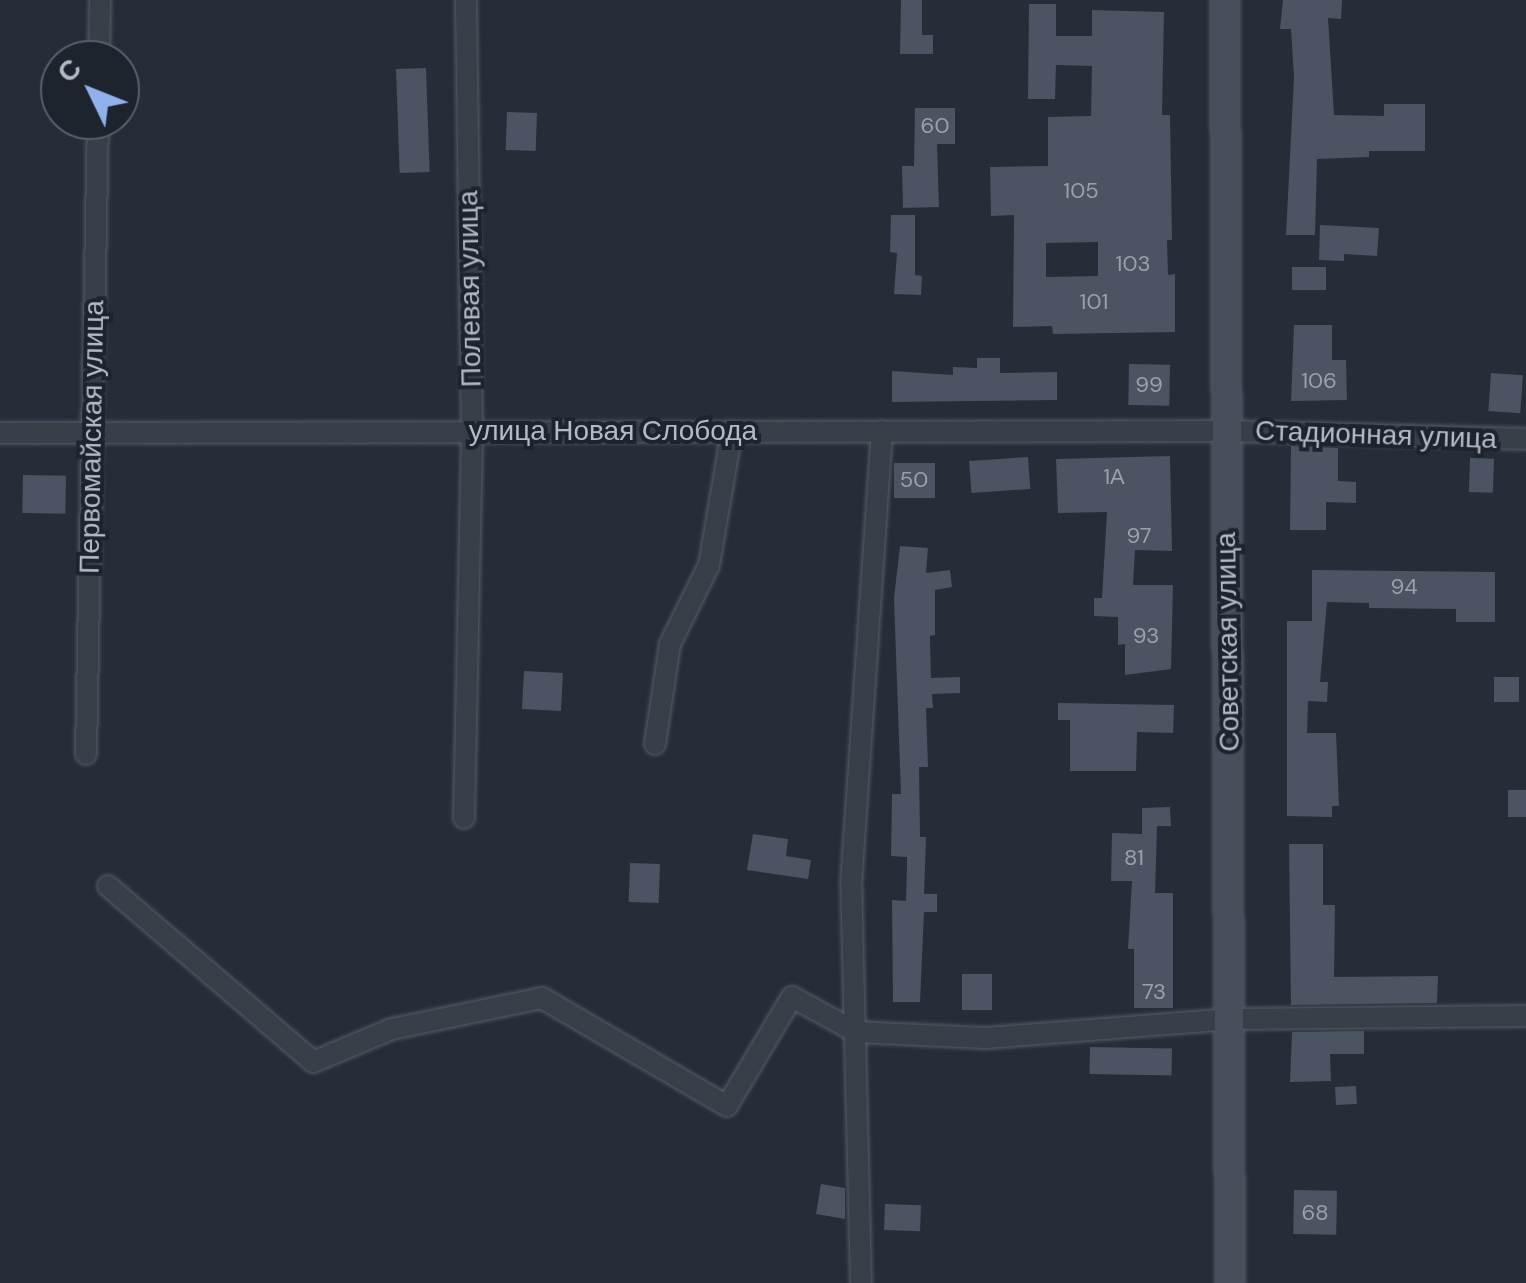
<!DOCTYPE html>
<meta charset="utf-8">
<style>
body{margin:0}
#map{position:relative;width:1526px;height:1283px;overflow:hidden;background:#252d39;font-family:"DM Sans",sans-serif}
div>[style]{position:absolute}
.building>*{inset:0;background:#4b5462;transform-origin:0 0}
.roads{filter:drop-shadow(0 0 2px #565d67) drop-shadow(0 0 2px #565d67)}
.street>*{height:20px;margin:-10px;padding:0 10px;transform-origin:10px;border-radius:10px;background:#383f49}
.secondary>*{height:28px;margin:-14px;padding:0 14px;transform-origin:14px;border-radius:14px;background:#474e5c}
span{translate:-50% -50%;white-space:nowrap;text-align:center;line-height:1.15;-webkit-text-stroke:8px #1d242e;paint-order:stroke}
.number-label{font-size:22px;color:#9aa0ac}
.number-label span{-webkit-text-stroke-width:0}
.street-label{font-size:28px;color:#b4bac5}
.north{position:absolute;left:40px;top:40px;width:100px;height:100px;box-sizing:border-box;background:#1d242e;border:2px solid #59606a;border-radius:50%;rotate:313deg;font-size:28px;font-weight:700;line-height:40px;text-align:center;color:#b4bac5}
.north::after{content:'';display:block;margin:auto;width:35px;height:45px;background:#91b1ed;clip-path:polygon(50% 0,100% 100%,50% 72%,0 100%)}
</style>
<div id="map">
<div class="building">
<div style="clip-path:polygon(901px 0,922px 0,922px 35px,933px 35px,933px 54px,900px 54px)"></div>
<div style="clip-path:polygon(1283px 0,1342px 0,1341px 19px,1328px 18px,1334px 115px,1384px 116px,1384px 104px,1425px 104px,1425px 151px,1369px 151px,1369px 157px,1317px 159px,1315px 235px,1286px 235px,1294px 77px,1291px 29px,1280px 29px)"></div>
<div style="clip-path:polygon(evenodd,1029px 4px,1056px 4px,1056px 36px,1092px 36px,1092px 10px,1164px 12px,1162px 115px,1170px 115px,1172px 240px,1167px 240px,1168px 275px,1175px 274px,1175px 332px,1053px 334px,1052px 326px,1013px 327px,1014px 215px,991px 216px,990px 167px,1048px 166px,1048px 117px,1091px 116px,1092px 66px,1056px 65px,1055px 99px,1028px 99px,1029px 4px,1098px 242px,1098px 276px,1046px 277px,1046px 243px,1098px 242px)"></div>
<div style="left:426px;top:68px;width:104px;height:30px;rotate:88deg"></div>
<div style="clip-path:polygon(915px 108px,955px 108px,955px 144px,937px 144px,939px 207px,903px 208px,902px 166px,914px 166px)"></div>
<div style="left:507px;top:112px;width:30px;height:38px;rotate:2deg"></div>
<div style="clip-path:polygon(891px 215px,915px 215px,915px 275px,922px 276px,921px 295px,894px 294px,897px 253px,890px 252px)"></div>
<div style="clip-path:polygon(1320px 225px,1379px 228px,1377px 256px,1344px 254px,1344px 261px,1319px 260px)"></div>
<div style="left:1292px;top:267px;width:34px;height:23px"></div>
<div style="clip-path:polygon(1294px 325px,1332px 325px,1332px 360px,1346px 360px,1347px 400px,1291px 401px)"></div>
<div style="clip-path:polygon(977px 358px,1000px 358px,1000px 373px,1057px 372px,1057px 400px,892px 402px,892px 371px,953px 375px,953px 367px,977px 368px)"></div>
<div style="left:1129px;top:364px;width:41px;height:41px;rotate:1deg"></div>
<div style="left:1491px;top:373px;width:32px;height:38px;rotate:4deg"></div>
<div style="clip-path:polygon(1291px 446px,1338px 448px,1338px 481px,1356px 482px,1356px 503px,1326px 502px,1326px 530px,1290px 530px)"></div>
<div style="clip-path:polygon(1170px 456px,1172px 551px,1135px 550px,1133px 585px,1173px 585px,1171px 669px,1125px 675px,1125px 644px,1118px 645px,1118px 617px,1094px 616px,1094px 598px,1102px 598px,1107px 512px,1058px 513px,1056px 459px)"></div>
<div style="left:1028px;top:457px;width:32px;height:59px;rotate:86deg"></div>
<div style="left:1470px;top:458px;width:24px;height:34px;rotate:2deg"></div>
<div style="left:894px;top:463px;width:41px;height:35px"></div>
<div style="left:23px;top:475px;width:43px;height:38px;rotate:1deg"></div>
<div style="clip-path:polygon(900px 546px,928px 548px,926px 573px,950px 570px,952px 587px,935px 590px,935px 635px,930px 636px,931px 678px,960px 677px,960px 693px,932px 694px,933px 708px,926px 708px,928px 767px,919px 767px,920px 837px,926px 837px,924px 894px,937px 894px,937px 912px,924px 912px,920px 1002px,893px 1002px,892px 900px,906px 901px,907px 865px,907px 857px,891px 856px,892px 794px,901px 794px,894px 598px)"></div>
<div style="clip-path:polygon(1312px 570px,1495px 572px,1495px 622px,1456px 622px,1456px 609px,1369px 608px,1369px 603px,1327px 602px,1320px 682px,1328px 682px,1327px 702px,1308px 701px,1307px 733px,1336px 733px,1339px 806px,1332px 806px,1332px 817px,1287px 816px,1287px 621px,1312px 621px)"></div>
<div style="left:524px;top:671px;width:39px;height:38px;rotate:3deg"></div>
<div style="left:1494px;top:677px;width:25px;height:25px"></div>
<div style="clip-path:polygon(1058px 703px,1174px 705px,1173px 733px,1137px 732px,1136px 771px,1070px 771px,1070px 720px,1058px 720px)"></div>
<div style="left:1508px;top:790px;width:18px;height:27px"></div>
<div style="clip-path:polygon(1170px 807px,1171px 826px,1157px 826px,1155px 893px,1173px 893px,1173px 1008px,1134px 1008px,1134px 949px,1128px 949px,1132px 881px,1111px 881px,1112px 833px,1142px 834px,1142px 808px)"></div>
<div style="clip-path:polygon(753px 834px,788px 839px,786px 856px,811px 860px,808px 879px,747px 870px)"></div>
<div style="clip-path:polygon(1289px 844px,1323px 844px,1323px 905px,1335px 905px,1334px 977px,1438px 976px,1437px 1003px,1291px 1005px)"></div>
<div style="left:630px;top:863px;width:30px;height:39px;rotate:2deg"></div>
<div style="left:962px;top:974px;width:30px;height:36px"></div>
<div style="clip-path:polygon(1364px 1031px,1364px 1054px,1330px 1054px,1331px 1081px,1290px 1082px,1292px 1032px)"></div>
<div style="left:1090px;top:1047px;width:82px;height:27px;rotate:1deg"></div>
<div style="left:1356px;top:1086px;width:18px;height:21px;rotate:87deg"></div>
<div style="clip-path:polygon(821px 1184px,845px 1188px,845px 1219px,816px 1214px)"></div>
<div style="left:1294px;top:1190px;width:43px;height:44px;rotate:1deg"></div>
<div style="left:885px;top:1204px;width:36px;height:26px;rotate:2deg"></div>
</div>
<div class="roads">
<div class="street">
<div style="left:99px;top:60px;width:60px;rotate:-89deg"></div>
<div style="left:0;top:433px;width:1226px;rotate:-0.09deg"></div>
<div style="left:1226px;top:431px;width:300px;rotate:1.5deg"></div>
<div style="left:655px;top:744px;width:101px;rotate:-81.5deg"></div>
<div style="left:670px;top:644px;width:88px;rotate:-63.7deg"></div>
<div style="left:709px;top:565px;width:136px;rotate:-80.3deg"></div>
<div style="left:86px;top:754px;width:634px;rotate:-88.92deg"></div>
<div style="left:464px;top:818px;width:386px;rotate:-88.8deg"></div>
<div style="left:472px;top:432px;width:432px;rotate:-90.8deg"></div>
<div style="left:108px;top:886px;width:270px;rotate:40.6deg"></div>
<div style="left:313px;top:1062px;width:86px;rotate:-22.7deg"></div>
<div style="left:392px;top:1029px;width:153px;rotate:-11.7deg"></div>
<div style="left:542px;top:998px;width:214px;rotate:30.3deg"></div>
<div style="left:727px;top:1106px;width:127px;rotate:-59.2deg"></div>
<div style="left:792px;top:997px;width:73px;rotate:28.7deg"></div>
<div style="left:856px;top:1032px;width:130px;rotate:2.6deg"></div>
<div style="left:986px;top:1038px;width:247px;rotate:-4.4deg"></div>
<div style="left:1232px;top:1019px;width:294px;rotate:-0.6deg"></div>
<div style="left:861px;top:1283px;width:398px;rotate:-91.4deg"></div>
<div style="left:851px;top:885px;width:455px;rotate:-86.1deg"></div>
</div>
<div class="secondary">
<div style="left:1225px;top:0;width:1283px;rotate:89.78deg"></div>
</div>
</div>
<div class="number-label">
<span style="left:935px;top:126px">60</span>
<span style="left:1081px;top:191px">105</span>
<span style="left:1133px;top:264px">103</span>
<span style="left:1094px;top:302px">101</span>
<span style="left:1319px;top:381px">106</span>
<span style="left:1149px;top:385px">99</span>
<span style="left:1114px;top:477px">1А</span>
<span style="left:914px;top:480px">50</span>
<span style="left:1139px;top:536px">97</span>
<span style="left:1404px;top:587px">94</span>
<span style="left:1146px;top:636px">93</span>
<span style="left:1134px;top:858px">81</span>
<span style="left:1154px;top:992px">73</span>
<span style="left:1315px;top:1213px">68</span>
</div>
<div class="street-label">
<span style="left:470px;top:289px;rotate:-91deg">Полевая улица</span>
<span style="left:613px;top:431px">улица Новая Слобода</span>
<span style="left:1376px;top:435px;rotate:2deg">Стадионная улица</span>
<span style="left:92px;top:437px;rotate:-89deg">Первомайская улица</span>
<span style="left:1228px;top:642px;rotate:-91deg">Советская улица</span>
</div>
<div class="north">С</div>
</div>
